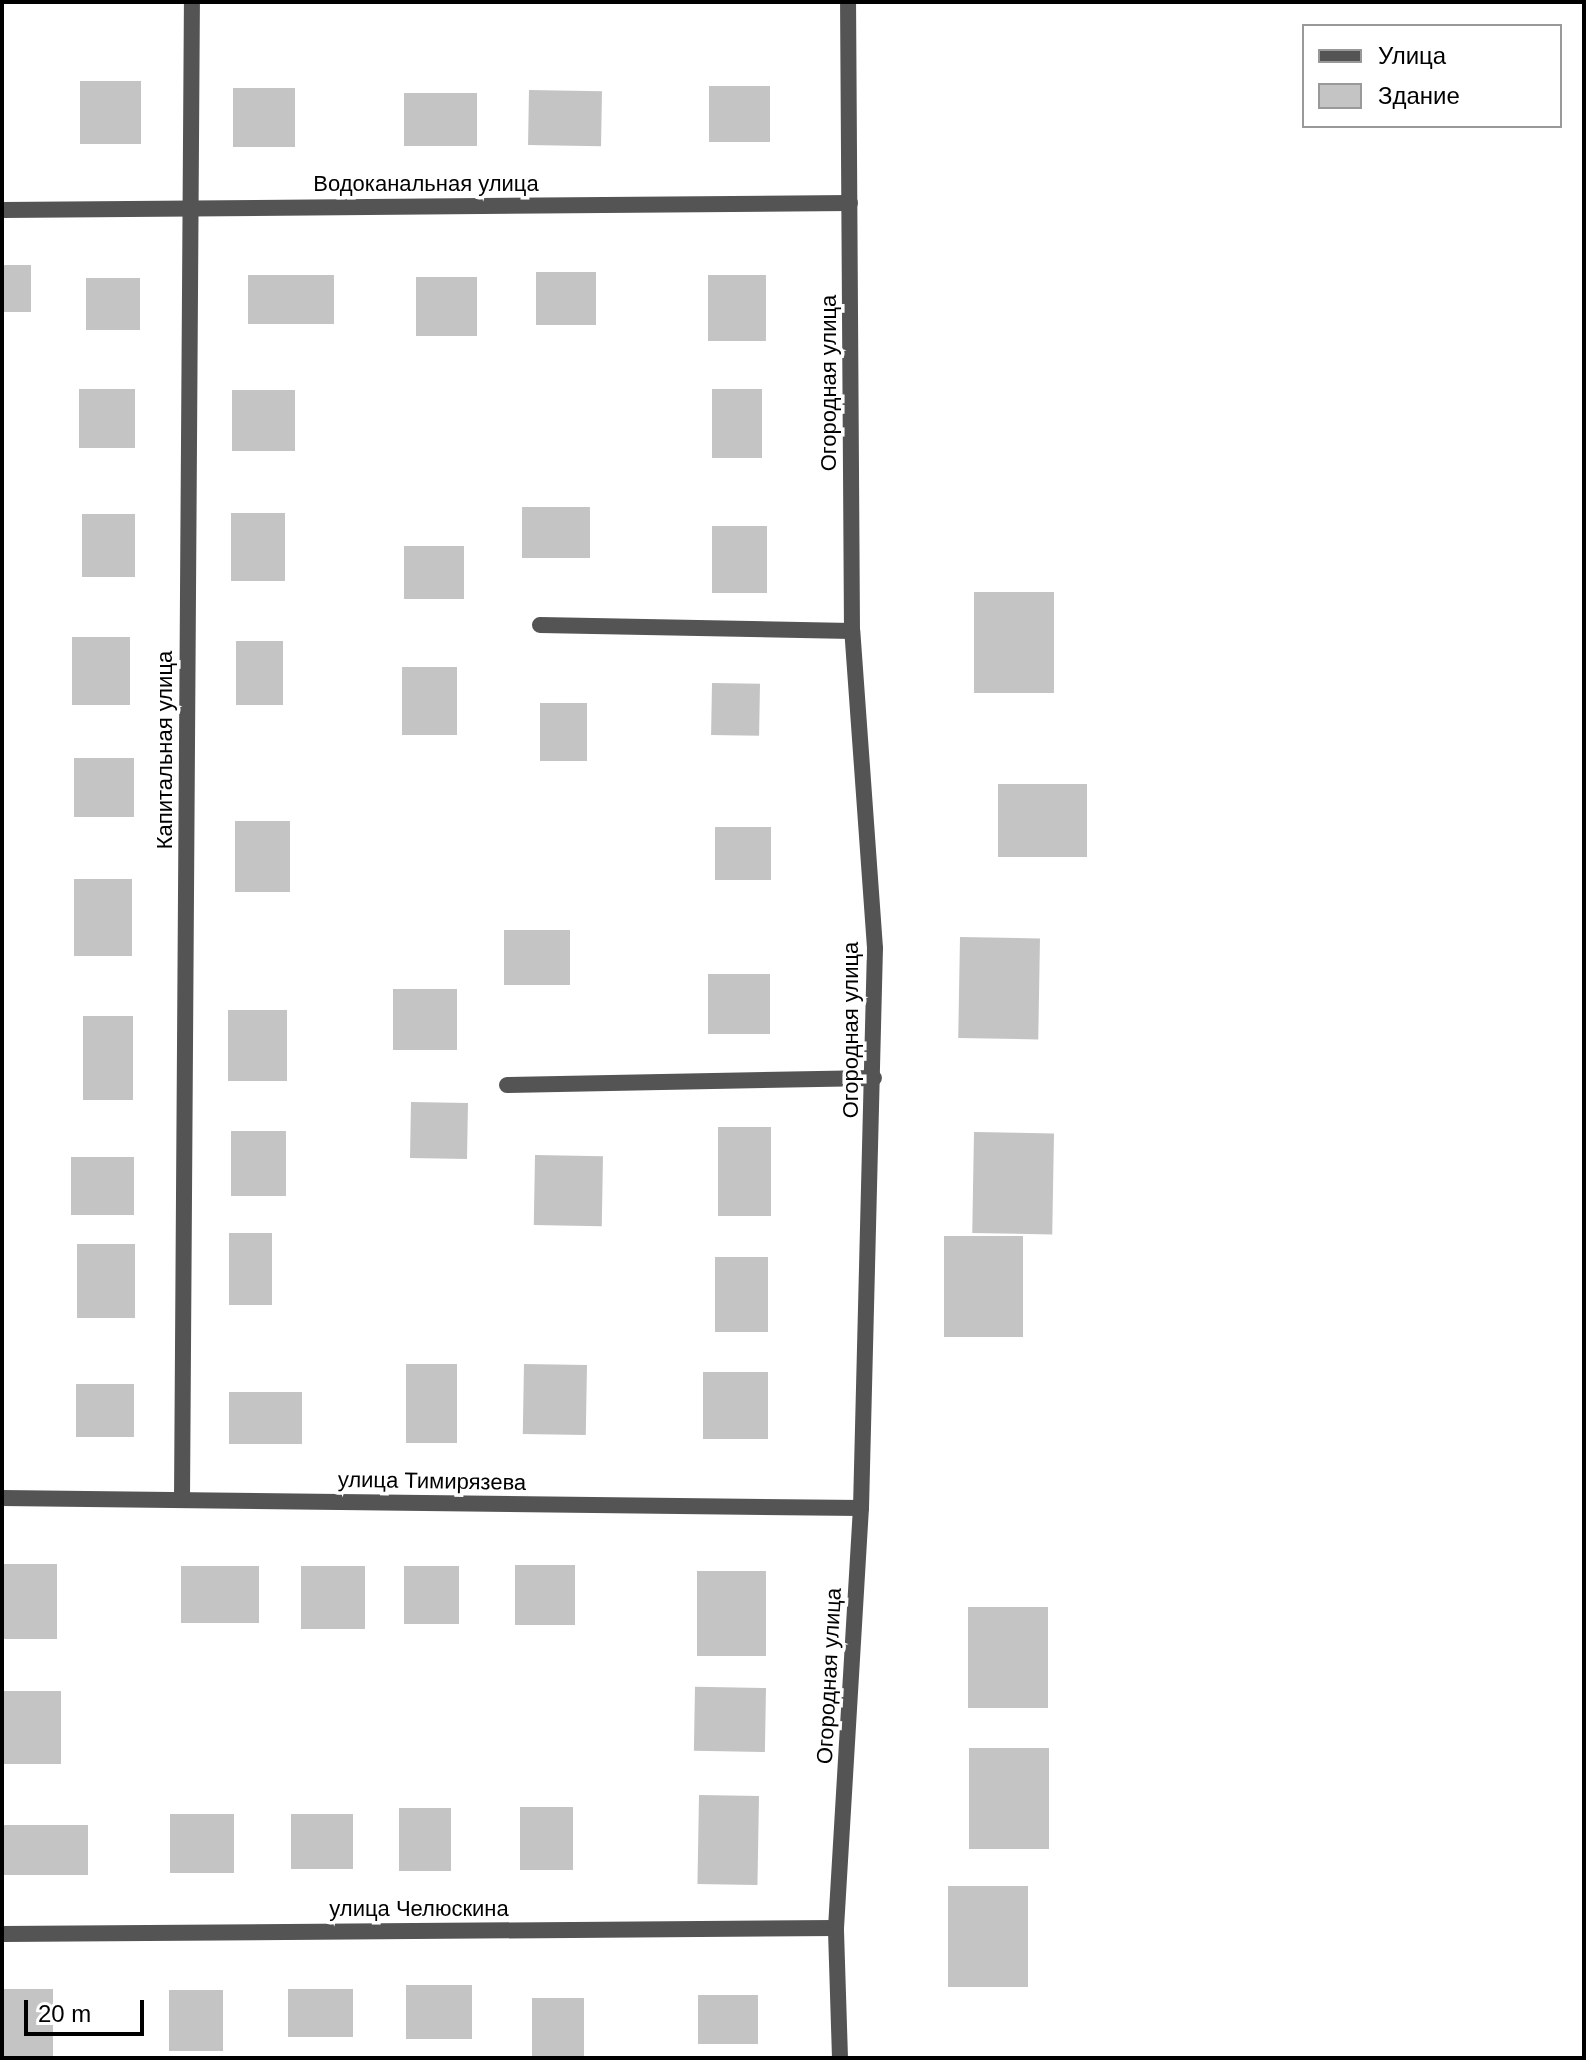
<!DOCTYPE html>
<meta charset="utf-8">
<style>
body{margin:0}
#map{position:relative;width:1586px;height:2060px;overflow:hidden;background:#fff;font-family:Arial,sans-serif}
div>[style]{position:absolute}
.building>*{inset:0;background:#c4c4c4;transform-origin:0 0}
.street>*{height:16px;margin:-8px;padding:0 8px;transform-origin:8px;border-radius:8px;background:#545454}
span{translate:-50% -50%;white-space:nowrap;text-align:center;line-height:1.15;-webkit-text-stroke:7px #fff;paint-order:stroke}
.street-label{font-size:22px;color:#000}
.frame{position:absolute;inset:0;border:4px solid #000;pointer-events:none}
.legend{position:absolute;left:1302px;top:24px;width:260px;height:104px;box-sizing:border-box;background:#fff;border:2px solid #999;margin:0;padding:10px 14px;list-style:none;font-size:24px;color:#000}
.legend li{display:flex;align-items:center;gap:16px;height:40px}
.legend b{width:40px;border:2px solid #999}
.scale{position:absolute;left:24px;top:2000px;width:120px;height:36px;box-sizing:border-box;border:4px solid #000;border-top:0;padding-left:10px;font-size:24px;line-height:28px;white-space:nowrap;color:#000;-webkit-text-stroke:6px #fff;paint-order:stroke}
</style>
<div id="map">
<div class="building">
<div style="left:141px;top:81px;width:63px;height:61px;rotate:90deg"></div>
<div style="left:709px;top:86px;width:61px;height:56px"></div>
<div style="left:233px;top:88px;width:62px;height:59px"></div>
<div style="left:529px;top:90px;width:73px;height:55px;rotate:1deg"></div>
<div style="left:404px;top:93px;width:73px;height:53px"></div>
<div style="left:2px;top:265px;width:29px;height:47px"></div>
<div style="left:536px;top:272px;width:60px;height:53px"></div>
<div style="left:248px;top:275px;width:86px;height:49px"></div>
<div style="left:708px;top:275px;width:58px;height:66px"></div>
<div style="left:416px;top:277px;width:61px;height:59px"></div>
<div style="left:86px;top:278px;width:54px;height:52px"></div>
<div style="left:79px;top:389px;width:56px;height:59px"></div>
<div style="left:712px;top:389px;width:50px;height:69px"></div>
<div style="left:232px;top:390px;width:63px;height:61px"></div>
<div style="left:522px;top:507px;width:68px;height:51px"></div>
<div style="left:231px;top:513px;width:54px;height:68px"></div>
<div style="left:82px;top:514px;width:53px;height:63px"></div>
<div style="left:712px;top:526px;width:55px;height:67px"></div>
<div style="left:404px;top:546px;width:60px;height:53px"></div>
<div style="left:974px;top:592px;width:80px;height:101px"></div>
<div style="left:72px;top:637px;width:58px;height:68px"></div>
<div style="left:283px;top:641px;width:64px;height:47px;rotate:90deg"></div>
<div style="left:402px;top:667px;width:55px;height:68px"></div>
<div style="left:712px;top:683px;width:48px;height:52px;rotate:1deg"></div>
<div style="left:540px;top:703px;width:47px;height:58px"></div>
<div style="left:74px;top:758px;width:60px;height:59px"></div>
<div style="left:998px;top:784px;width:89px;height:73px"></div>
<div style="left:235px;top:821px;width:55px;height:71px"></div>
<div style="left:715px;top:827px;width:56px;height:53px"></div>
<div style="left:74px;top:879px;width:58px;height:77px"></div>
<div style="left:570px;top:930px;width:55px;height:66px;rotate:90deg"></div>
<div style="left:960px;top:937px;width:80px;height:101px;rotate:1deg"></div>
<div style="left:770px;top:974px;width:60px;height:62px;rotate:90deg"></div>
<div style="left:393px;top:989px;width:64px;height:61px"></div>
<div style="left:228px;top:1010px;width:59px;height:71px"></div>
<div style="left:133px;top:1016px;width:84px;height:50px;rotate:90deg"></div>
<div style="left:411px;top:1102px;width:57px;height:56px;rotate:1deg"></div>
<div style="left:718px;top:1127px;width:53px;height:89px"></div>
<div style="left:231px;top:1131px;width:55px;height:65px"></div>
<div style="left:974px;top:1132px;width:80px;height:101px;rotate:1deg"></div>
<div style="left:535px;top:1155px;width:68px;height:70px;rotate:1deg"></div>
<div style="left:71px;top:1157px;width:63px;height:58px"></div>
<div style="left:229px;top:1233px;width:43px;height:72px"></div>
<div style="left:944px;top:1236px;width:79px;height:101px"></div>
<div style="left:135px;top:1244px;width:74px;height:58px;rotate:90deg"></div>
<div style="left:715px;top:1257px;width:53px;height:75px"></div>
<div style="left:406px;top:1364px;width:51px;height:79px"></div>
<div style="left:524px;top:1364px;width:63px;height:70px;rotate:1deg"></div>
<div style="left:768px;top:1372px;width:67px;height:65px;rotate:90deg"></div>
<div style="left:76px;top:1384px;width:58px;height:53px"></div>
<div style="left:229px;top:1392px;width:73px;height:52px"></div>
<div style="left:4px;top:1564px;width:53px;height:75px"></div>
<div style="left:575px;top:1565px;width:60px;height:60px;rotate:90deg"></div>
<div style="left:181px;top:1566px;width:78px;height:57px"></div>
<div style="left:301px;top:1566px;width:64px;height:63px"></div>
<div style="left:459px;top:1566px;width:58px;height:55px;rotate:90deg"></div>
<div style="left:697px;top:1571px;width:69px;height:85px"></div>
<div style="left:968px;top:1607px;width:80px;height:101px"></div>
<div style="left:766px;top:1688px;width:64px;height:71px;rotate:91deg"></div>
<div style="left:61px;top:1691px;width:73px;height:59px;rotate:90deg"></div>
<div style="left:969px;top:1748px;width:80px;height:101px"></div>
<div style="left:759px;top:1796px;width:89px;height:60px;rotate:91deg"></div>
<div style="left:573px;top:1807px;width:63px;height:53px;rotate:90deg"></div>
<div style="left:399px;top:1808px;width:52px;height:63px"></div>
<div style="left:170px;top:1814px;width:64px;height:59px"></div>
<div style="left:291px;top:1814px;width:62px;height:55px"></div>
<div style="left:88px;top:1825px;width:50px;height:86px;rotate:90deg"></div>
<div style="left:948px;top:1886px;width:80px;height:101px"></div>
<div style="left:406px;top:1985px;width:66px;height:54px"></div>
<div style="left:2px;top:1989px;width:51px;height:69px"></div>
<div style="left:288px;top:1989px;width:65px;height:48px"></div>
<div style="left:169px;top:1990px;width:54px;height:61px"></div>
<div style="left:698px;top:1995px;width:60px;height:49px"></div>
<div style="left:532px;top:1998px;width:52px;height:60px"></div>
</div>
<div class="street">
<div style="left:2px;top:210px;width:848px;rotate:-0.47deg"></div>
<div style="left:540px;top:625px;width:312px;rotate:1.1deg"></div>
<div style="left:507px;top:1085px;width:367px;rotate:-1.1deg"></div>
<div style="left:2px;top:1498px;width:859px;rotate:0.67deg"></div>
<div style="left:182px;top:1498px;width:1496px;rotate:-89.62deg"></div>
<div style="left:2px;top:1934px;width:834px;rotate:-0.41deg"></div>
<div style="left:840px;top:2058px;width:130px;rotate:-91.8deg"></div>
<div style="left:836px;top:1928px;width:421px;rotate:-86.6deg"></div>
<div style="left:861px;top:1508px;width:560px;rotate:-88.57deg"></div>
<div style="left:875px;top:948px;width:318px;rotate:-94.1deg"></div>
<div style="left:852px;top:631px;width:629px;rotate:-90.36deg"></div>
</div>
<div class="street-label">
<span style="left:426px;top:184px">Водоканальная улица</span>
<span style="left:829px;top:383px;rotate:-90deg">Огородная улица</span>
<span style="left:165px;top:750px;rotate:-90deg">Капитальная улица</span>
<span style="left:851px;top:1030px;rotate:-90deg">Огородная улица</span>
<span style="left:432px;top:1481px;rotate:1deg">улица Тимирязева</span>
<span style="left:829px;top:1676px;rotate:-87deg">Огородная улица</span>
<span style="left:419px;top:1909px">улица Челюскина</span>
</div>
<div class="frame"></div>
<ul class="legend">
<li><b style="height:10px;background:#545454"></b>Улица</li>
<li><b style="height:22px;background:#c4c4c4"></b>Здание</li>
</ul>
<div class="scale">20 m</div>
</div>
